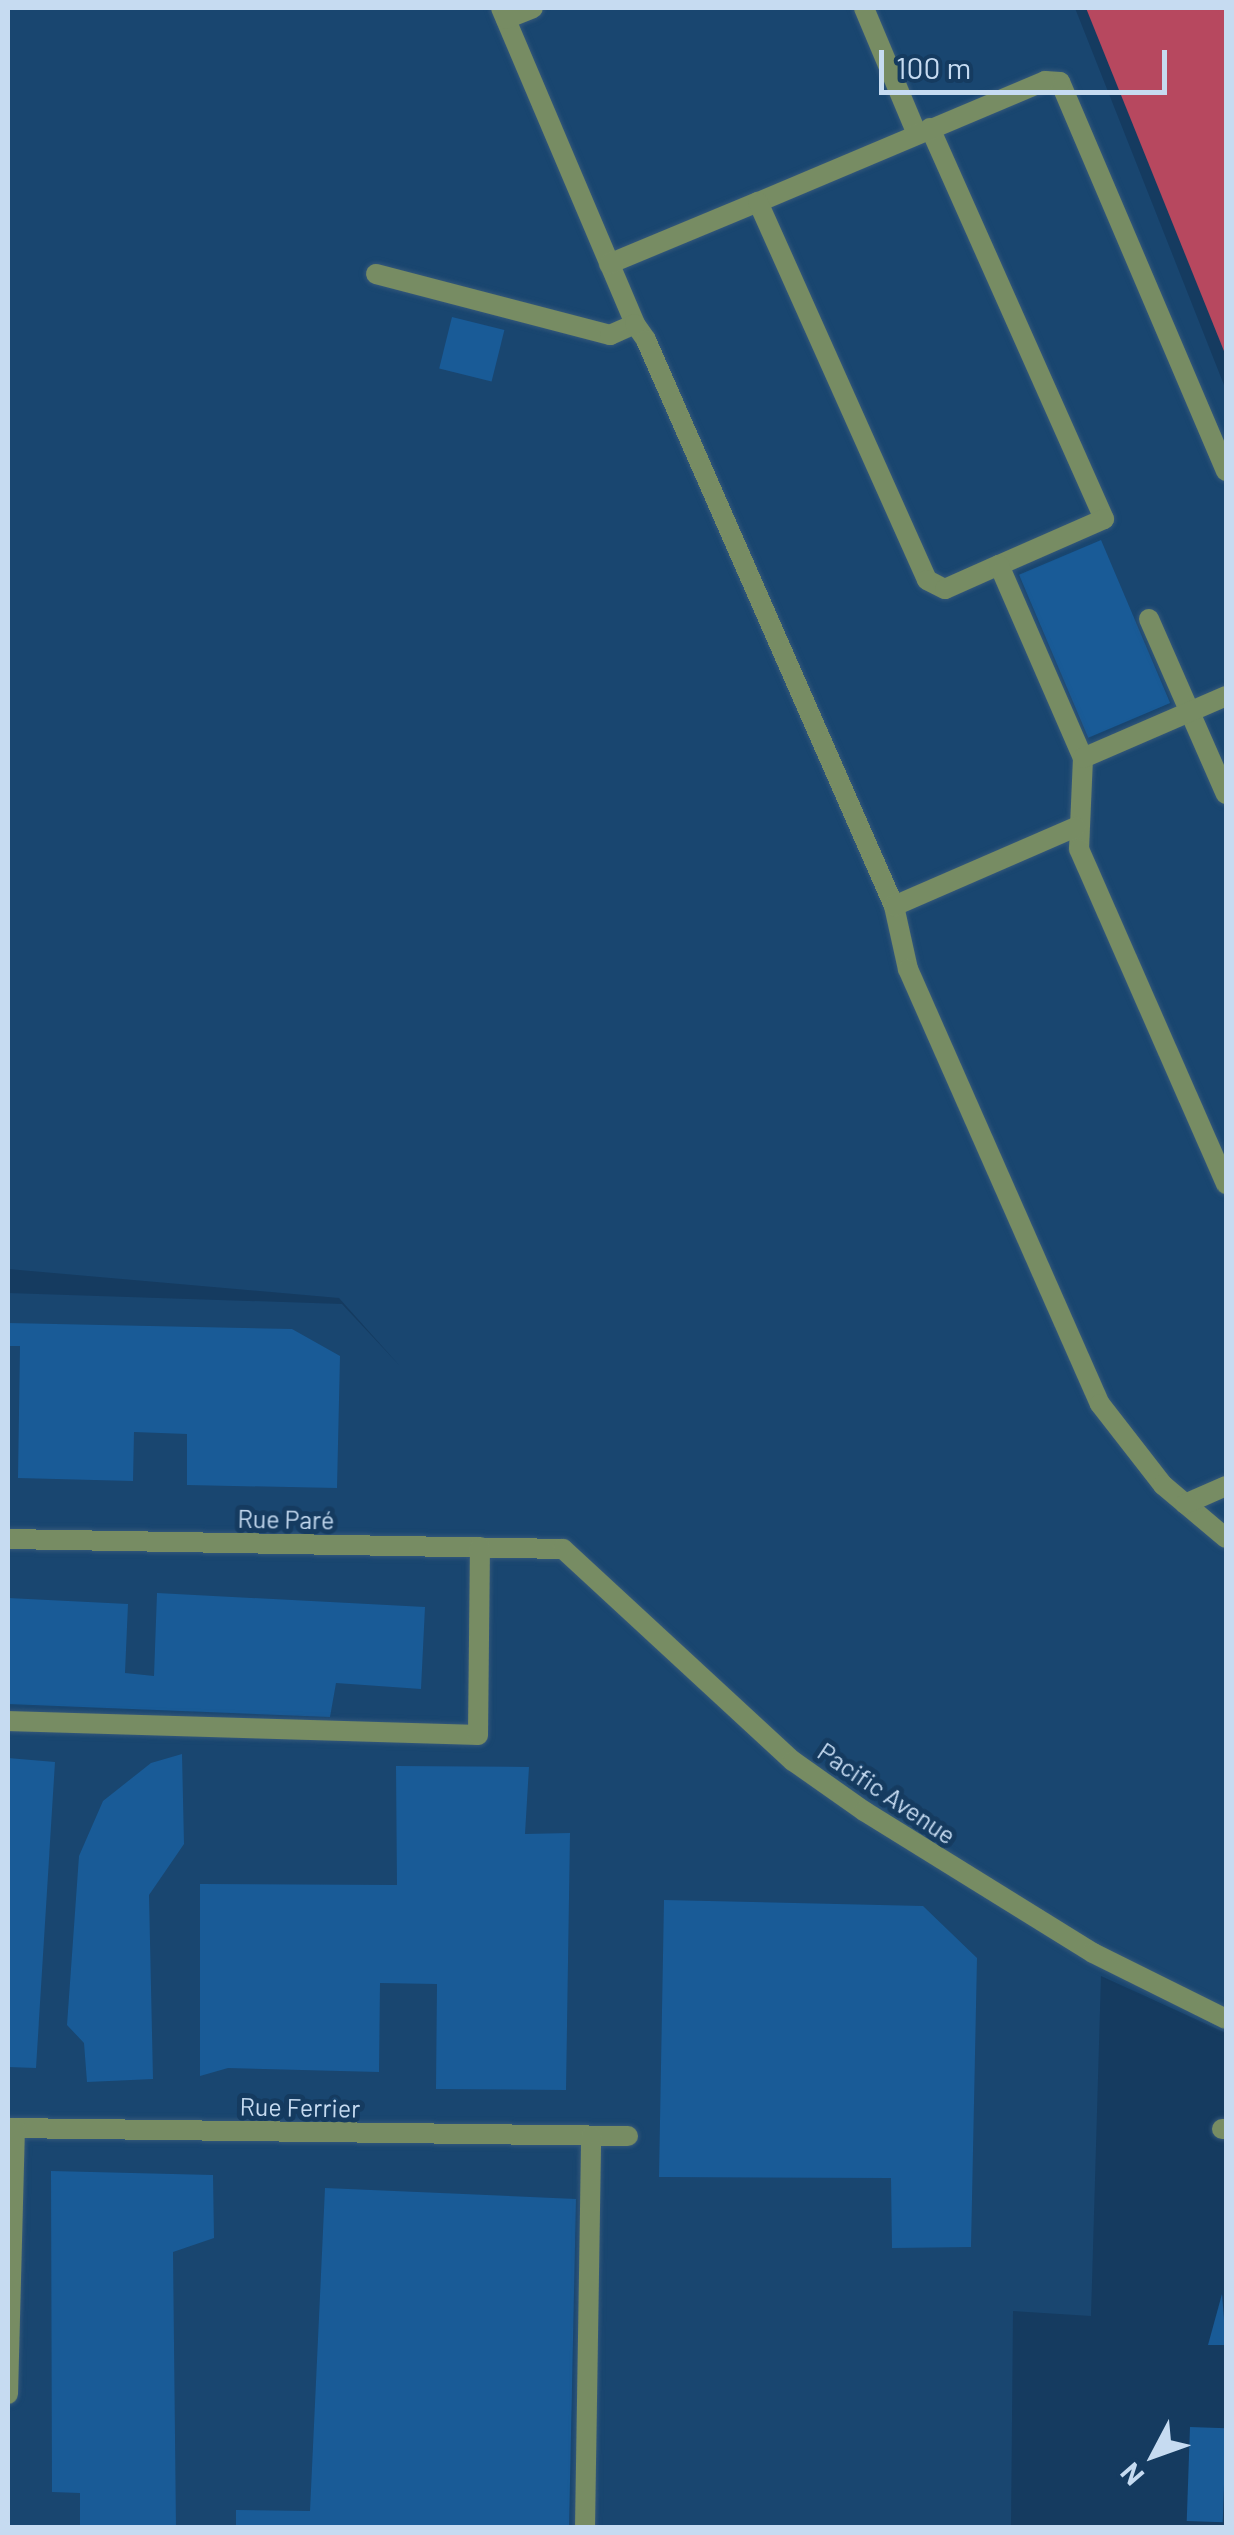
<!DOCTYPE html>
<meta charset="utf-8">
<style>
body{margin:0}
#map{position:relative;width:1234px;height:2535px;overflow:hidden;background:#153b60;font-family:Barlow,sans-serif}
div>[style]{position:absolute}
.built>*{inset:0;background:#194670}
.forest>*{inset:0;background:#b7485f}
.building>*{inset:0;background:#195b97;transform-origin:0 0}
.roads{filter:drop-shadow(0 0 2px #35587a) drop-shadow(0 0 2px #35587a)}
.minor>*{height:20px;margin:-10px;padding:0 10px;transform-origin:10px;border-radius:10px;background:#778c63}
span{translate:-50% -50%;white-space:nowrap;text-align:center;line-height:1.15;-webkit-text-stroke:10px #153b60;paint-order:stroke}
.street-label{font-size:25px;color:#c6dbf1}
.frame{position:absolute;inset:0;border:10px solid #c6dbf1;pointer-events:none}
.north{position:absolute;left:1104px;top:2405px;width:100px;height:100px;-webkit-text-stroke:8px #153b60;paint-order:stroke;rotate:229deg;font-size:28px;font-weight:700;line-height:40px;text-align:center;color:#c6dbf1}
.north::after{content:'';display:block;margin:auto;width:35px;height:45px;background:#c6dbf1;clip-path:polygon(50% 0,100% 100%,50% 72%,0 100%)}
.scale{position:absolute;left:879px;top:50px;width:288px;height:45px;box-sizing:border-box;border:5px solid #c6dbf1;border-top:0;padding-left:12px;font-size:30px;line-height:35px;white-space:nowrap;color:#c6dbf1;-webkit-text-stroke:8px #153b60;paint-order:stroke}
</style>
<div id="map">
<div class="built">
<div style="clip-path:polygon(8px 8px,1075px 8px,1226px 390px,1226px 2033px,1101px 1976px,1091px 2316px,1013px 2311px,1011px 2527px,8px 2528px,8px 1293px,342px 1304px,399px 1365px,339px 1298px,8px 1269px)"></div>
</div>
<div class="forest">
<div style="clip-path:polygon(1086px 8px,1226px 8px,1226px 356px)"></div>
</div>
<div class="building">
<div style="left:452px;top:317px;width:54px;height:53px;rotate:14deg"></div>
<div style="left:1101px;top:540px;width:177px;height:89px;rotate:67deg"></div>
<div style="clip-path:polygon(8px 1323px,292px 1329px,340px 1356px,337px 1488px,187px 1485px,187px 1434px,134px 1432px,133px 1481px,18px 1478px,20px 1346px,8px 1346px)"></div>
<div style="clip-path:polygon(157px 1593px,425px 1607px,421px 1689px,336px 1683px,330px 1717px,8px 1704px,8px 1598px,128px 1604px,125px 1673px,154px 1676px)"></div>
<div style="clip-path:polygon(182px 1754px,184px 1844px,149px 1895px,153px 2079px,87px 2082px,84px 2043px,67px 2025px,79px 1856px,103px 1801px,151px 1763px)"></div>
<div style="clip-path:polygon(8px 1758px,55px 1762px,36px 2068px,8px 2067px)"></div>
<div style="clip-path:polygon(396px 1766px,529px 1767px,525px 1834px,570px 1833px,566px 2090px,436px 2089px,437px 1984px,380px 1983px,379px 2072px,228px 2068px,200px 2076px,200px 1884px,397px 1885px)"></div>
<div style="clip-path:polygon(664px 1900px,923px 1906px,977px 1958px,971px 2247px,892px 2248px,891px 2178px,659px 2177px)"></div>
<div style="clip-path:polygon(51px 2171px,213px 2175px,214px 2238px,173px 2252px,176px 2528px,80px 2528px,80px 2493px,52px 2492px)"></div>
<div style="clip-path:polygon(325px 2188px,576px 2199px,569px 2528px,236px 2528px,236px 2510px,310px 2511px)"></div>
<div style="clip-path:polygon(1222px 2294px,1226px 2345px,1208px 2345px)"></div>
<div style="left:1190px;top:2427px;width:36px;height:94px;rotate:2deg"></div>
</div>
<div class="roads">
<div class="minor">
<div style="left:501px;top:8px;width:343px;rotate:67deg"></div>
<div style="left:864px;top:8px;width:137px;rotate:67.2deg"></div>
<div style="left:506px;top:19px;width:29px;rotate:-22deg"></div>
<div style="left:930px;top:128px;width:428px;rotate:66deg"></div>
<div style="left:1104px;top:519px;width:115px;rotate:156.3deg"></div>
<div style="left:609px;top:264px;width:161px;rotate:-22.6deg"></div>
<div style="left:376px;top:274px;width:242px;rotate:14.6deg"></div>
<div style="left:610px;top:335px;width:27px;rotate:-24deg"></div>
<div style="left:635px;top:324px;width:19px;rotate:55deg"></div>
<div style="left:646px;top:340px;width:618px;rotate:66.34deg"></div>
<div style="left:894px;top:906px;width:65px;rotate:77.5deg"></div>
<div style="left:908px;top:969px;width:475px;rotate:66.2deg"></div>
<div style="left:1100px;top:1404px;width:103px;rotate:52.1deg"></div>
<div style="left:1163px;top:1485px;width:82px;rotate:40.1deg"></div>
<div style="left:1226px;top:471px;width:423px;rotate:-113.1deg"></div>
<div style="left:1060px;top:82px;width:15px;rotate:-176deg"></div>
<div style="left:1045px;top:81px;width:311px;rotate:157.1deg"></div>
<div style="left:758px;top:202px;width:414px;rotate:65.9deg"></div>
<div style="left:927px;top:580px;width:20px;rotate:27deg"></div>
<div style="left:945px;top:589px;width:59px;rotate:-24deg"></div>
<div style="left:999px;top:565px;width:210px;rotate:66.5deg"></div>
<div style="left:1083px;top:758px;width:91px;rotate:92.5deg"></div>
<div style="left:1079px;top:849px;width:366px;rotate:66.3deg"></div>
<div style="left:1149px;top:619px;width:191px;rotate:66.3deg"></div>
<div style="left:1083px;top:758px;width:156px;rotate:-23.4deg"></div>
<div style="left:894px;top:906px;width:198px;rotate:-23.5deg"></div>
<div style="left:1185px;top:1504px;width:45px;rotate:-23.7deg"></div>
<div style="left:8px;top:1539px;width:555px;rotate:1.03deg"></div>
<div style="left:563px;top:1549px;width:313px;rotate:42.7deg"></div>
<div style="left:793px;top:1761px;width:87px;rotate:35.2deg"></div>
<div style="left:864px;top:1811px;width:269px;rotate:31.8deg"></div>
<div style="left:1093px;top:1953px;width:148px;rotate:26.4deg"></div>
<div style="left:8px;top:1721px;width:470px;rotate:1.7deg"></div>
<div style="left:478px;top:1735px;width:188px;rotate:-89.4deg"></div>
<div style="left:8px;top:2128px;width:620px;rotate:0.74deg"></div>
<div style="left:1222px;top:2129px;width:4px"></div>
<div style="left:8px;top:2394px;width:266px;rotate:-88.5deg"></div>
<div style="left:585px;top:2528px;width:392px;rotate:-89.1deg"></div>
</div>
</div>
<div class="street-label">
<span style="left:286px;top:1519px;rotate:1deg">Rue Paré</span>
<span style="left:887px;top:1793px;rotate:34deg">Pacific Avenue</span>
<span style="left:300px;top:2107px;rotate:1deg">Rue Ferrier</span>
</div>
<div class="frame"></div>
<div class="north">N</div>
<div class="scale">100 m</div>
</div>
